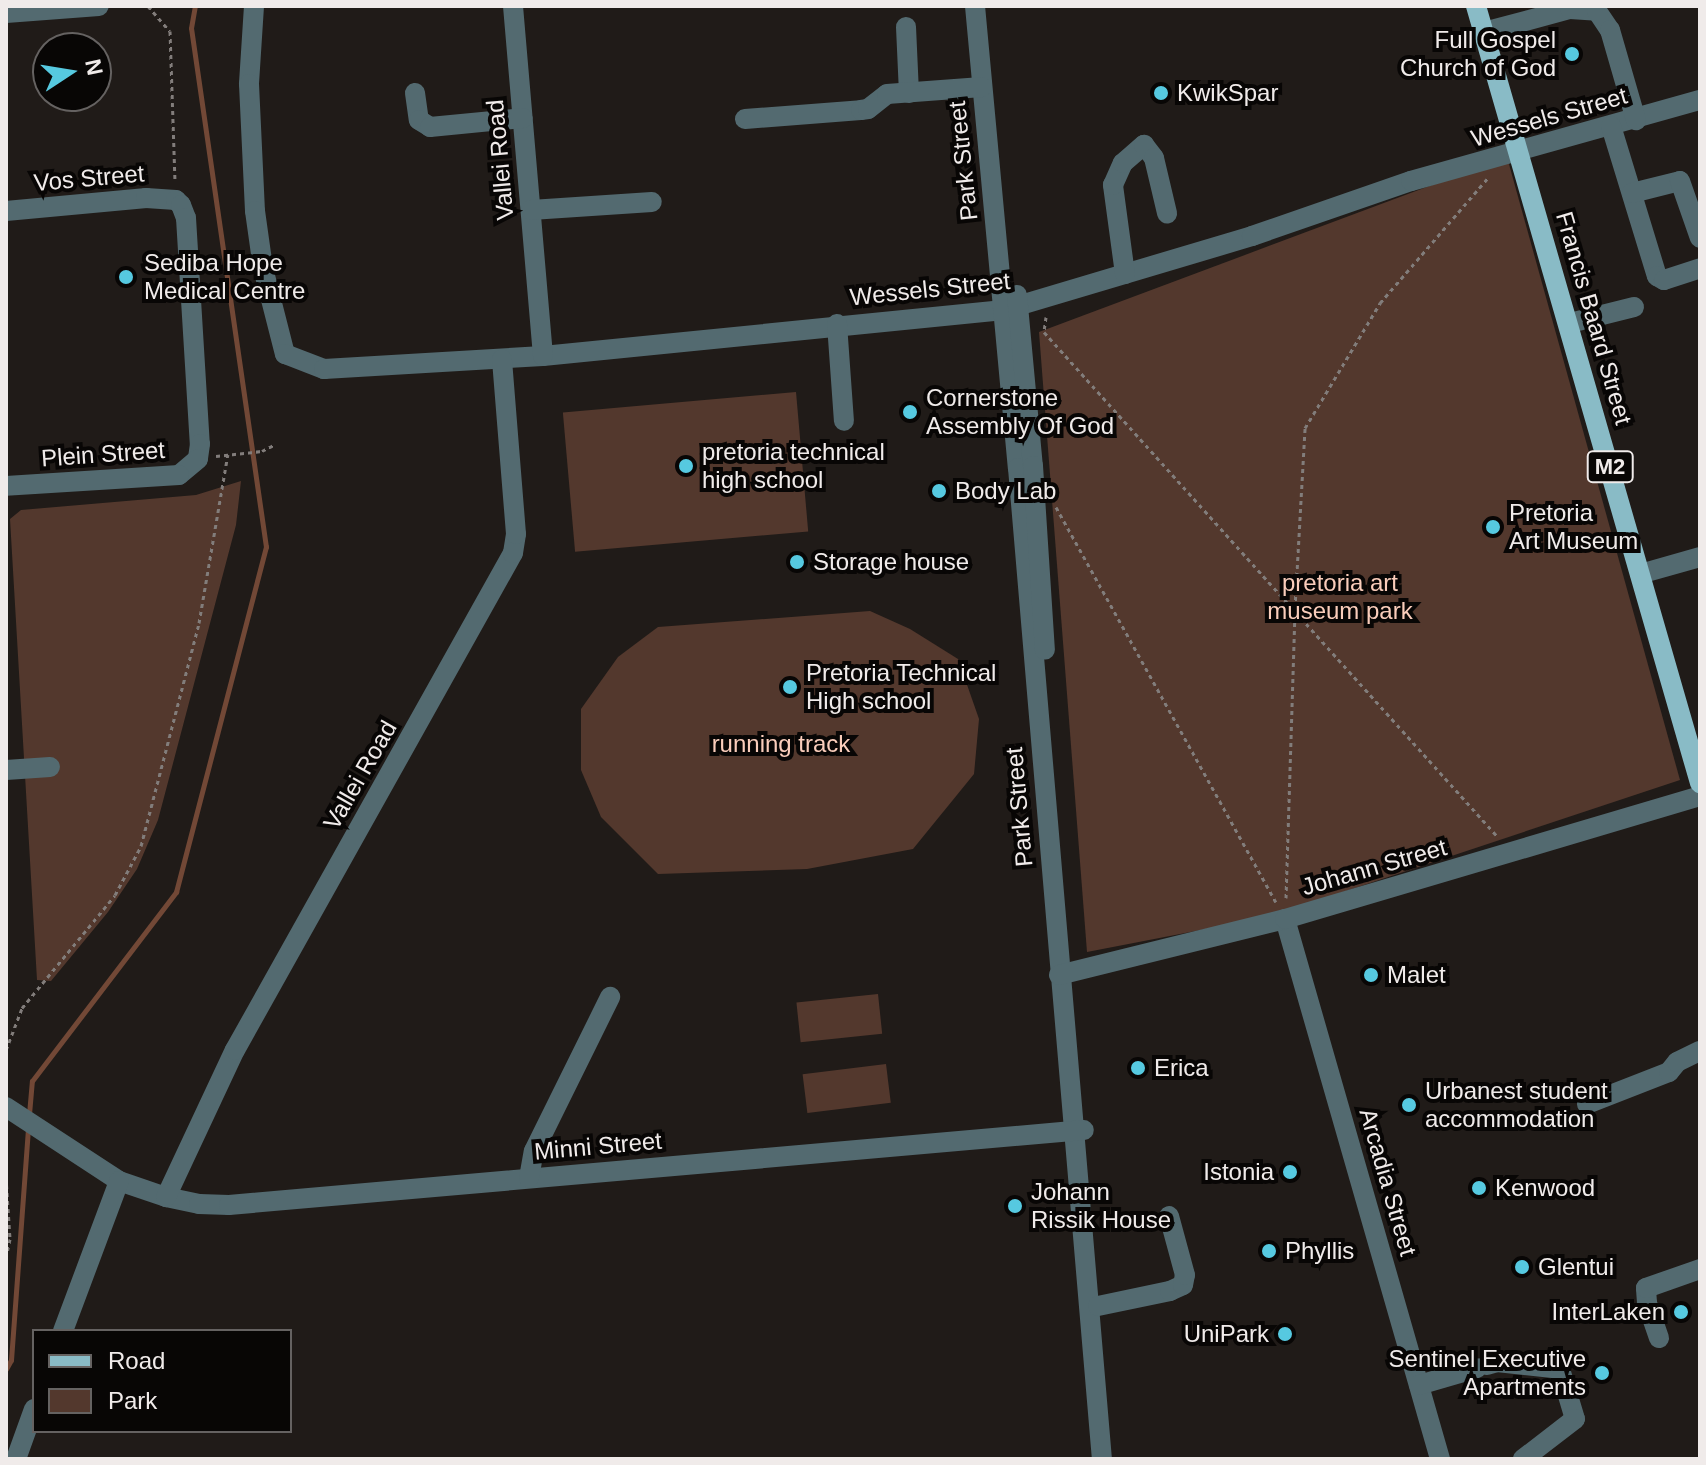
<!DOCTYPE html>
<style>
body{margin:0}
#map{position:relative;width:1706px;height:1465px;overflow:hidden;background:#201b18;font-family:Arial,sans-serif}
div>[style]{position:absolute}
.green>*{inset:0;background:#53382d;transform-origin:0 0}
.stream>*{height:5px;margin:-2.5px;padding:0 2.5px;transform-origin:2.5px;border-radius:2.5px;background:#724836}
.path>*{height:3px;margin-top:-1.5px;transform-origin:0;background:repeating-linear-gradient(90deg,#827d7b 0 4px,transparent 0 8px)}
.minor>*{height:20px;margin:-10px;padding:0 10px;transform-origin:10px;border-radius:10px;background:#536a70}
.major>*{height:20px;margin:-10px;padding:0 10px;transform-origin:10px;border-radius:10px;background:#89bbc6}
.dots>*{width:22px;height:22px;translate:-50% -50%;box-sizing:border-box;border:4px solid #080605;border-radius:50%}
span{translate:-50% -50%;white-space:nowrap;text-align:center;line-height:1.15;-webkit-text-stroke:8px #080605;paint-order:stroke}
.shield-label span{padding:2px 6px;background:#080605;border:2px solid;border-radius:6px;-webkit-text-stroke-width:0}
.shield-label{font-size:22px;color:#f0ebea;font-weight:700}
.poi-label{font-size:24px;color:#f0ebea}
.right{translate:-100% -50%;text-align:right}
.left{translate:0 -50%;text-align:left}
.street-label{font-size:24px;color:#f0ebea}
.park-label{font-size:24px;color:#facdbb}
.frame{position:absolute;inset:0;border:8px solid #f0ebea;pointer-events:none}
.legend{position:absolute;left:32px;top:1329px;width:260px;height:104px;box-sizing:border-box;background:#080605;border:2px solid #656261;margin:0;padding:10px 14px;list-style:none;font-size:24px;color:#f0ebea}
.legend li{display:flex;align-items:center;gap:16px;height:40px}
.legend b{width:40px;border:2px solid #656261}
.north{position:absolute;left:32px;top:32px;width:80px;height:80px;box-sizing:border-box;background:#080605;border:2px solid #656261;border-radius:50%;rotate:78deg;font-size:22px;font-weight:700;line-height:32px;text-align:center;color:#f0ebea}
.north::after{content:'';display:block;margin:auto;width:28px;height:36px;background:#56c9e0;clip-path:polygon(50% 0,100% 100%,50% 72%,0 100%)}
</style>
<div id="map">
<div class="green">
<div style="clip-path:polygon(1507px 157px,1680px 780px,1268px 917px,1087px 952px,1039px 332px)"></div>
<div style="left:796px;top:392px;width:140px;height:234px;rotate:85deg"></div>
<div style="clip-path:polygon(241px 481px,236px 525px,158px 820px,137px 869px,108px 912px,51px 981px,37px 980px,10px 519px,21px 510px,196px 495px)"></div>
<div style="clip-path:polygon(870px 611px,910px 629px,958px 659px,979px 719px,974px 774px,913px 849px,807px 869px,658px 874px,601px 817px,581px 770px,581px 709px,618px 657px,658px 627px)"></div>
<div style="left:878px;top:994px;width:40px;height:82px;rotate:84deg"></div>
<div style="left:886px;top:1064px;width:39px;height:84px;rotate:83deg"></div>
</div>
<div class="stream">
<div style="left:29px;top:1114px;width:33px;rotate:-85deg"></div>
<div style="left:32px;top:1081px;width:238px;rotate:-52.7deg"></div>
<div style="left:176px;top:892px;width:357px;rotate:-75.4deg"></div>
<div style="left:266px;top:547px;width:524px;rotate:-98.22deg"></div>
<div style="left:191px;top:28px;width:22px;rotate:-80deg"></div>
<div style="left:6px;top:1369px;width:10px;rotate:-61deg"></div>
<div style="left:11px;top:1360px;width:233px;rotate:-85.8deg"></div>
</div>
<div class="path">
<div style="left:148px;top:6px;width:33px;rotate:49deg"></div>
<div style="left:170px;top:31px;width:149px;rotate:88.1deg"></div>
<div style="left:1046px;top:317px;width:15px;rotate:98deg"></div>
<div style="left:1044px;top:332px;width:678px;rotate:48.05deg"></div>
<div style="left:216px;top:456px;width:46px;rotate:-6.2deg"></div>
<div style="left:262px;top:451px;width:13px;rotate:-27deg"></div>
<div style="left:1056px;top:507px;width:452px;rotate:60.9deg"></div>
<div style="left:1286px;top:898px;width:290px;rotate:-88.2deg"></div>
<div style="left:1295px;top:608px;width:180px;rotate:-86.8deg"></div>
<div style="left:1305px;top:428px;width:146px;rotate:-59deg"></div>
<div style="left:1380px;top:303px;width:164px;rotate:-49.2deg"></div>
<div style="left:6px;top:1050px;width:45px;rotate:-69.1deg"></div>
<div style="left:22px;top:1008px;width:146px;rotate:-50.5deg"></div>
<div style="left:115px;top:895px;width:55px;rotate:-62deg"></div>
<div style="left:141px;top:846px;width:230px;rotate:-75.4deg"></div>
<div style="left:199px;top:623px;width:171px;rotate:-80.3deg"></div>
<div style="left:6px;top:1177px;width:62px;rotate:86.3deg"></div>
<div style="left:10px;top:1239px;width:19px;rotate:102deg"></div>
</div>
<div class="minor">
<div style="left:254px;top:6px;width:78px;rotate:93.7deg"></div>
<div style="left:249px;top:84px;width:127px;rotate:87.3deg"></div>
<div style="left:255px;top:211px;width:58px;rotate:82deg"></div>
<div style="left:263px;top:268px;width:89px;rotate:75.7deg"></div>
<div style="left:285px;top:354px;width:42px;rotate:21deg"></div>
<div style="left:324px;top:369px;width:219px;rotate:-3.4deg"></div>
<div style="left:543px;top:356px;width:463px;rotate:-5.7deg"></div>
<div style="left:1004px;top:310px;width:259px;rotate:-16.6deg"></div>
<div style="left:1252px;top:236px;width:168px;rotate:-19.1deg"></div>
<div style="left:1411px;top:181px;width:300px;rotate:-15.7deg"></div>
<div style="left:513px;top:6px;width:351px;rotate:85.1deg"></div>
<div style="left:975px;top:6px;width:464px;rotate:84.7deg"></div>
<div style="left:1018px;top:468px;width:995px;rotate:85.16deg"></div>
<div style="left:6px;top:13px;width:93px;rotate:-4.3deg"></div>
<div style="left:906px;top:27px;width:66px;rotate:87.4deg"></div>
<div style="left:1484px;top:32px;width:89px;rotate:-15deg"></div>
<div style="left:1570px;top:9px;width:27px;rotate:4deg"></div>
<div style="left:1597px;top:11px;width:23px;rotate:56deg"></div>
<div style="left:1610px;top:30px;width:94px;rotate:73.9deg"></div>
<div style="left:415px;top:93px;width:27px;rotate:82deg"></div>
<div style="left:419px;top:120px;width:13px;rotate:32deg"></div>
<div style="left:430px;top:127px;width:93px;rotate:-5.5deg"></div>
<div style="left:745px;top:119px;width:116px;rotate:-4.4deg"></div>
<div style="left:861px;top:110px;width:7px;rotate:-8deg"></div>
<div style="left:868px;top:109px;width:24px;rotate:-38deg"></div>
<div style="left:887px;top:94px;width:95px;rotate:-4.2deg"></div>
<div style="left:1611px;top:126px;width:157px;rotate:73deg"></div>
<div style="left:1657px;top:276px;width:8px;rotate:30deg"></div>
<div style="left:1664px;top:280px;width:38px;rotate:-18deg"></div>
<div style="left:1632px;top:193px;width:49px;rotate:-14deg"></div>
<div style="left:1680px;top:181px;width:60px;rotate:70.7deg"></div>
<div style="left:531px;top:210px;width:121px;rotate:-3.8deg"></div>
<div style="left:6px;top:211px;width:141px;rotate:-5.3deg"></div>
<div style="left:146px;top:198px;width:30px;rotate:4deg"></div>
<div style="left:176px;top:200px;width:7px;rotate:45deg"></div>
<div style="left:181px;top:205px;width:14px;rotate:69deg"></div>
<div style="left:186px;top:218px;width:226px;rotate:86.5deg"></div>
<div style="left:200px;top:444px;width:15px;rotate:98deg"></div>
<div style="left:198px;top:459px;width:25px;rotate:140deg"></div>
<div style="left:179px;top:475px;width:173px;rotate:176.4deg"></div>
<div style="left:1125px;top:274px;width:90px;rotate:-97.7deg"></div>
<div style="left:1113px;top:185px;width:24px;rotate:-66deg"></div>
<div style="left:1123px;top:163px;width:28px;rotate:-41deg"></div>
<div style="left:1144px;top:145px;width:16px;rotate:52deg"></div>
<div style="left:1154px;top:158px;width:57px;rotate:76.7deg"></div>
<div style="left:1017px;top:295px;width:172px;rotate:84.7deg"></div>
<div style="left:1033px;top:466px;width:184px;rotate:86.3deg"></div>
<div style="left:1570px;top:323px;width:66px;rotate:-14deg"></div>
<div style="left:837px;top:324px;width:97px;rotate:85.9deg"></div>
<div style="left:1640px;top:574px;width:62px;rotate:-15.8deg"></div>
<div style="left:6px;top:770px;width:44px;rotate:-3.9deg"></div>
<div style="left:1285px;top:919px;width:562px;rotate:73.98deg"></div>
<div style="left:1059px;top:975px;width:233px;rotate:-13.9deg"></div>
<div style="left:1285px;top:919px;width:433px;rotate:-16.5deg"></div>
<div style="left:1587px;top:1104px;width:88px;rotate:-21.3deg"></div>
<div style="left:1669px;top:1072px;width:13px;rotate:-51deg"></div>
<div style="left:1677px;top:1062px;width:25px;rotate:-26deg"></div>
<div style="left:6px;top:1107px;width:135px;rotate:33.2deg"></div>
<div style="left:119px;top:1181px;width:50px;rotate:18.8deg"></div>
<div style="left:166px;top:1197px;width:34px;rotate:12deg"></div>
<div style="left:199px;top:1204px;width:30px;rotate:2deg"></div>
<div style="left:229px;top:1205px;width:858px;rotate:-5.01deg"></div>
<div style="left:529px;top:1178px;width:27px;rotate:-80deg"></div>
<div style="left:534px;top:1151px;width:172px;rotate:-63.7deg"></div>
<div style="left:166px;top:1197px;width:162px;rotate:-64.9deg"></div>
<div style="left:235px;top:1050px;width:569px;rotate:-60.78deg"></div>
<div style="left:513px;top:553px;width:19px;rotate:-81deg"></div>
<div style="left:516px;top:534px;width:175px;rotate:-94.6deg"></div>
<div style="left:1098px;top:1306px;width:74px;rotate:-11.8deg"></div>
<div style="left:1170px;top:1291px;width:14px;rotate:-25deg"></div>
<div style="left:1183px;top:1285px;width:10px;rotate:-79deg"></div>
<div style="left:1185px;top:1275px;width:61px;rotate:-105.2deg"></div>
<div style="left:63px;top:1331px;width:160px;rotate:-69.5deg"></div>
<div style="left:1659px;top:1338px;width:37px;rotate:-109deg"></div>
<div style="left:1647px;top:1303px;width:15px;rotate:-94deg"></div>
<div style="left:1646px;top:1288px;width:57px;rotate:-19.4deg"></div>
<div style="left:1487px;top:1365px;width:10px;rotate:-17deg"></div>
<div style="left:1497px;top:1362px;width:63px;rotate:6.3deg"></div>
<div style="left:1560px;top:1369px;width:52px;rotate:73.3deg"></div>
<div style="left:1575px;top:1419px;width:66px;rotate:142.4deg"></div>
<div style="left:1419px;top:1385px;width:60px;rotate:-16.3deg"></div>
<div style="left:16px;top:1459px;width:53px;rotate:-70.2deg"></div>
</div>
<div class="major">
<div style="left:1476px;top:6px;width:809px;rotate:73.92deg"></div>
</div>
<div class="dots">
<div style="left:1572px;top:54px;background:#56c9e0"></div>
<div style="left:1161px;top:93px;background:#56c9e0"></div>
<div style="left:126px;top:277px;background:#56c9e0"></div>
<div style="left:910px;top:412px;background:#56c9e0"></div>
<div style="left:686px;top:466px;background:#56c9e0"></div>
<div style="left:939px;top:491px;background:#56c9e0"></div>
<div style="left:1493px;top:527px;background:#56c9e0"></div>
<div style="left:797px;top:562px;background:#56c9e0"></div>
<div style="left:790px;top:687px;background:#56c9e0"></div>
<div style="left:1371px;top:975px;background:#56c9e0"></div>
<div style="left:1138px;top:1068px;background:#56c9e0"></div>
<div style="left:1409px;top:1105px;background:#56c9e0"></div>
<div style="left:1290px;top:1172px;background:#56c9e0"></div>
<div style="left:1479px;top:1188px;background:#56c9e0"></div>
<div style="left:1015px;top:1206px;background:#56c9e0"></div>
<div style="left:1269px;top:1251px;background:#56c9e0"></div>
<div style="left:1522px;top:1267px;background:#56c9e0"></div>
<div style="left:1681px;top:1312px;background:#56c9e0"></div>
<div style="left:1285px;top:1334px;background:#56c9e0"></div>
<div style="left:1602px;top:1373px;background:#56c9e0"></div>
</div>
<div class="shield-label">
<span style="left:1610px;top:467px">M2</span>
</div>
<div class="poi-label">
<span class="right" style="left:1556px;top:54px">Full Gospel<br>Church of God</span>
<span class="left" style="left:1177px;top:93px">KwikSpar</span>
<span class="left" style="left:144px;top:277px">Sediba Hope<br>Medical Centre</span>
<span class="left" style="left:926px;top:412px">Cornerstone<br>Assembly Of God</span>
<span class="left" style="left:702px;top:466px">pretoria technical<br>high school</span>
<span class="left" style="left:955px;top:491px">Body Lab</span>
<span class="left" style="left:1509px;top:527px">Pretoria<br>Art Museum</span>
<span class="left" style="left:813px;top:562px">Storage house</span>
<span class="left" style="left:806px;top:687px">Pretoria Technical<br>High school</span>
<span class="left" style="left:1387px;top:975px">Malet</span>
<span class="left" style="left:1154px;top:1068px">Erica</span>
<span class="left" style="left:1425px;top:1105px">Urbanest student<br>accommodation</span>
<span class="right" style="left:1274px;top:1172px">Istonia</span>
<span class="left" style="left:1495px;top:1188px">Kenwood</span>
<span class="left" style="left:1031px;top:1206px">Johann<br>Rissik House</span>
<span class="left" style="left:1285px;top:1251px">Phyllis</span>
<span class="left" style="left:1538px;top:1267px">Glentui</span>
<span class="right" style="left:1665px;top:1312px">InterLaken</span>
<span class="right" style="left:1269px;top:1334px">UniPark</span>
<span class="right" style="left:1586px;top:1373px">Sentinel Executive<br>Apartments</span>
</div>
<div class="street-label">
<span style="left:1549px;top:117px;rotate:-16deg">Wessels Street</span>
<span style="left:500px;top:160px;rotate:-95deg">Vallei Road</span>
<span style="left:963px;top:161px;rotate:-96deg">Park Street</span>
<span style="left:89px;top:178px;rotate:-5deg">Vos Street</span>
<span style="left:930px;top:289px;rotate:-6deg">Wessels Street</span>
<span style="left:1594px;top:318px;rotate:74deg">Francis Baard Street</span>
<span style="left:103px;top:454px;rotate:-4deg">Plein Street</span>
<span style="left:360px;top:775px;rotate:-60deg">Vallei Road</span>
<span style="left:1019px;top:807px;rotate:-95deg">Park Street</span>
<span style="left:1374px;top:867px;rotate:-16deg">Johann Street</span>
<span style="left:598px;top:1146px;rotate:-5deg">Minni Street</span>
<span style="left:1388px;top:1182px;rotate:74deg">Arcadia Street</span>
</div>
<div class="park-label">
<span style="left:1340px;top:597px">pretoria art<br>museum park</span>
<span style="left:781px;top:744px">running track</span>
</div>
<div class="frame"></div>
<ul class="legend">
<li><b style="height:10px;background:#89bbc6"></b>Road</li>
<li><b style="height:22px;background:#53382d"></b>Park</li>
</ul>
<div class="north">N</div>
</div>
